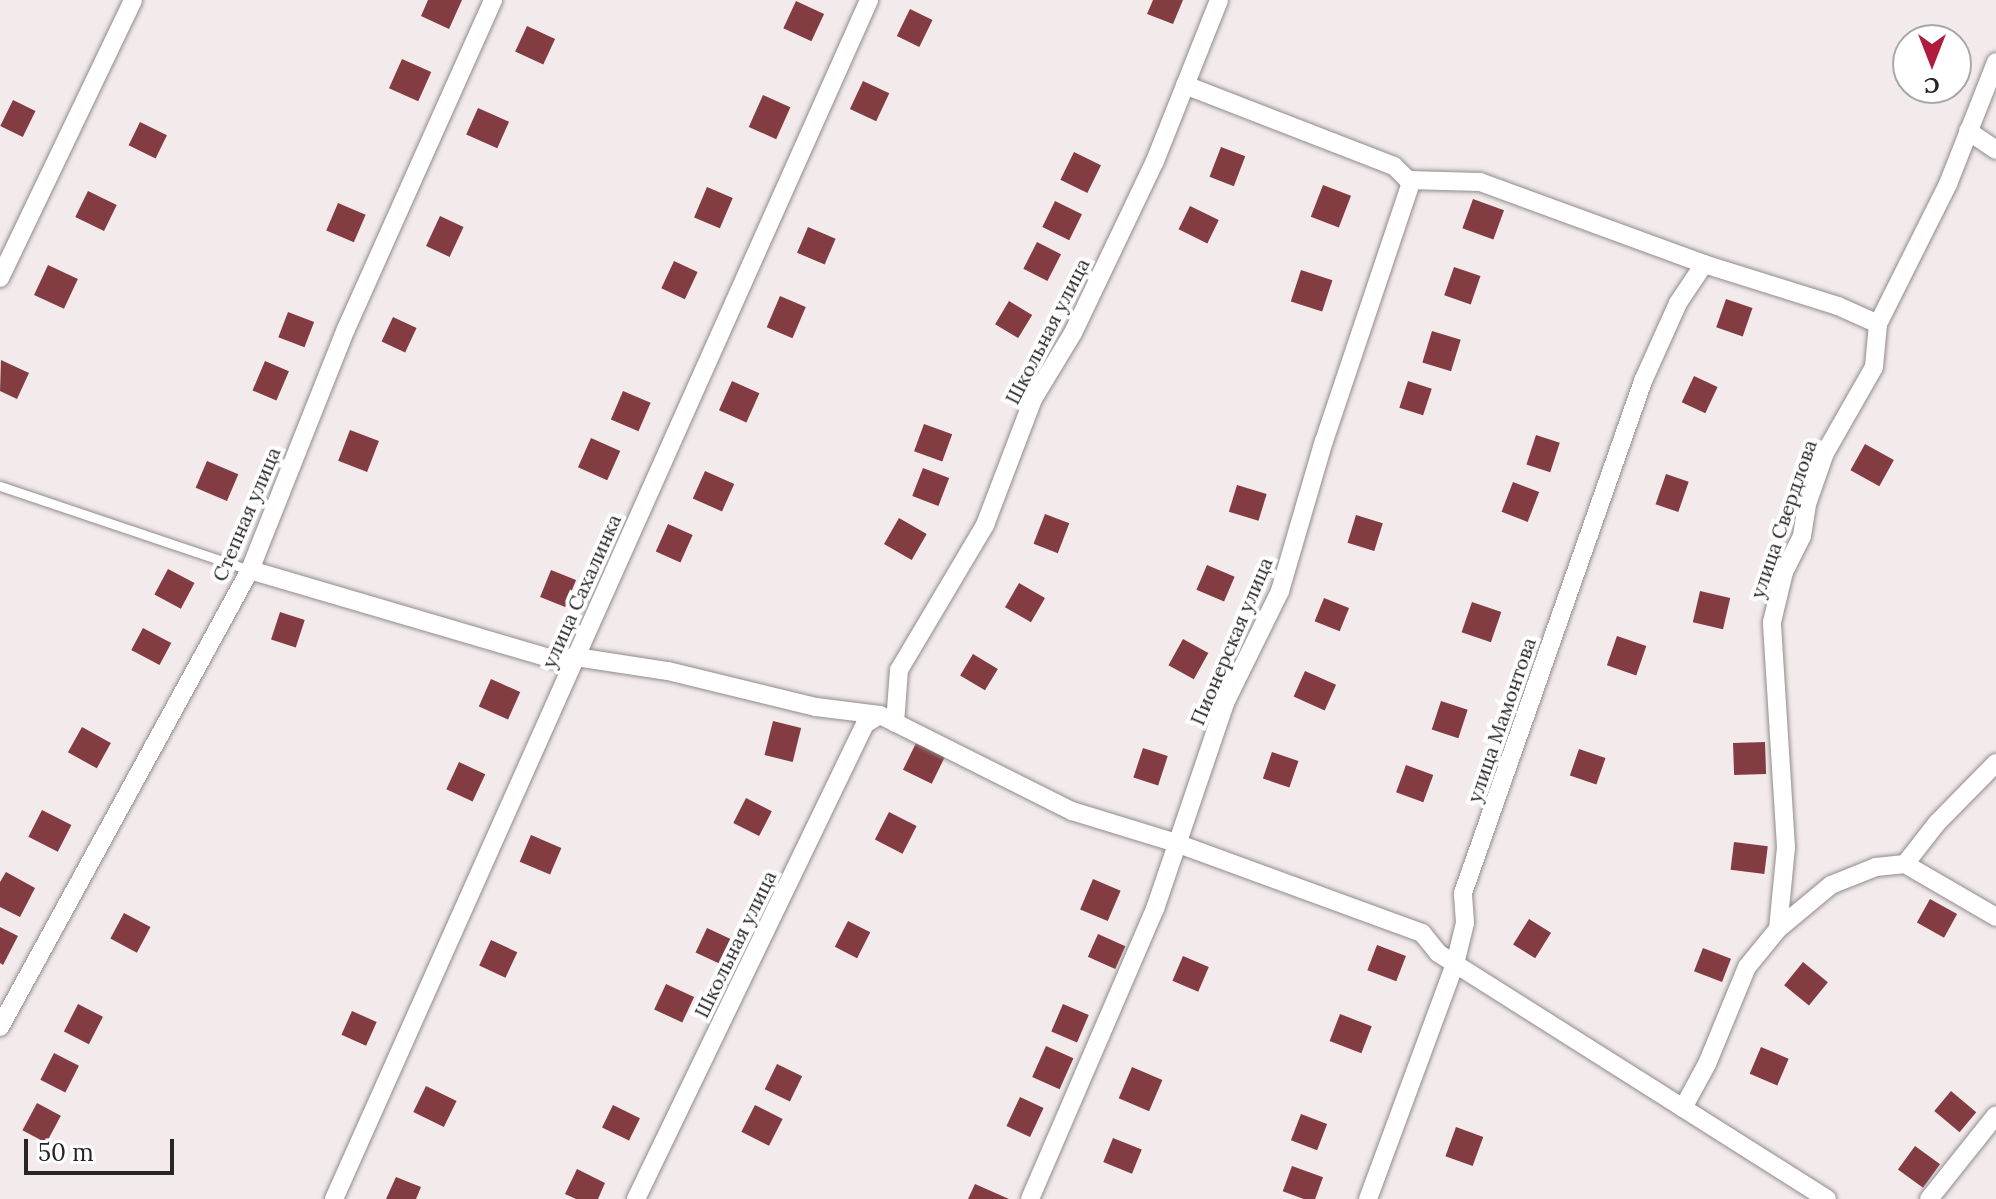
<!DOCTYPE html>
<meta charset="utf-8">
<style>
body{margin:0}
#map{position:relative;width:1996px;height:1199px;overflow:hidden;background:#f2eaeb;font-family:Lora,serif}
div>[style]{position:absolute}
.building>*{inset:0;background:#843c43;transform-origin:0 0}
.roads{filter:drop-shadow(0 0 2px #928b8b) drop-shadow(0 0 2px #928b8b)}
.lane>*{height:9px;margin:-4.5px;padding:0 4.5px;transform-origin:4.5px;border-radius:4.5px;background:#fff}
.street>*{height:18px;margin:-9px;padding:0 9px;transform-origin:9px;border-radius:9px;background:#fff}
span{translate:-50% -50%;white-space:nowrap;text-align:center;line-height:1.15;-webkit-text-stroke:8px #fff;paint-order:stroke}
.street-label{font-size:20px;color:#272525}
.north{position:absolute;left:1892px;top:24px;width:80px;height:80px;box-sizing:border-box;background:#fff;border:2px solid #a9a8a8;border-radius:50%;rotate:180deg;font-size:22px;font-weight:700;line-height:32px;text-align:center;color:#272525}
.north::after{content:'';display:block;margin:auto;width:28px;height:36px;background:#b01d3c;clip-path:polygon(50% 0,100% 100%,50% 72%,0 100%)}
.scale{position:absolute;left:24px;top:1139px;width:150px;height:36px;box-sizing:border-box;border:4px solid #272525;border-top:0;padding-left:10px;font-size:24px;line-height:28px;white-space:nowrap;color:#272525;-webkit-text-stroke:6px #fff;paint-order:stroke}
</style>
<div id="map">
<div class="building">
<div style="clip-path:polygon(428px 0,462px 0,449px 29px,421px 16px)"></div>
<div style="clip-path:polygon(1153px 0,1183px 0,1173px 24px,1147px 14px)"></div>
<div style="left:796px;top:1px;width:31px;height:30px;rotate:25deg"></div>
<div style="left:910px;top:9px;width:25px;height:30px;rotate:26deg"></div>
<div style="left:527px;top:26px;width:31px;height:28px;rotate:25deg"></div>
<div style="left:402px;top:59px;width:32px;height:32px;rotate:24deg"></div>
<div style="left:863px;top:81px;width:29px;height:31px;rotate:25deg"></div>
<div style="left:763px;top:95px;width:30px;height:35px;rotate:24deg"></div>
<div style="left:13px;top:100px;width:25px;height:29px;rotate:26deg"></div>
<div style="left:478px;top:108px;width:34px;height:29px;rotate:24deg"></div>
<div style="left:140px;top:122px;width:30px;height:26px;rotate:26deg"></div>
<div style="left:1221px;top:147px;width:26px;height:32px;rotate:21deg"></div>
<div style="left:1074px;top:152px;width:30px;height:31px;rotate:26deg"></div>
<div style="left:1323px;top:185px;width:30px;height:34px;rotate:21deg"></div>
<div style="left:707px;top:187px;width:28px;height:33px;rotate:23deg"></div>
<div style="left:88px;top:191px;width:32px;height:29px;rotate:26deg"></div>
<div style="left:1473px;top:199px;width:33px;height:31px;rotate:20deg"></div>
<div style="left:1055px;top:201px;width:30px;height:29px;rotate:26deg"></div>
<div style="left:338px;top:203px;width:30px;height:30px;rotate:23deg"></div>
<div style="left:1190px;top:206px;width:32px;height:26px;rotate:26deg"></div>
<div style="left:440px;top:216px;width:26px;height:33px;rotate:25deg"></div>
<div style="left:808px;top:227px;width:30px;height:28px;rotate:23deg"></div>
<div style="left:1037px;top:242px;width:27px;height:30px;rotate:27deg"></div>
<div style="left:674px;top:261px;width:26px;height:30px;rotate:25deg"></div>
<div style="left:48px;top:265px;width:33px;height:33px;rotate:25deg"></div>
<div style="left:1454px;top:267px;width:28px;height:30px;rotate:19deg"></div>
<div style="left:1301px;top:270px;width:33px;height:33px;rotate:18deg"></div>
<div style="left:780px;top:296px;width:28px;height:34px;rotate:23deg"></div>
<div style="left:1726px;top:299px;width:28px;height:30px;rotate:19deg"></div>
<div style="left:1009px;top:301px;width:27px;height:27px;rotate:31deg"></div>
<div style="left:288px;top:312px;width:28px;height:27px;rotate:21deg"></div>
<div style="left:393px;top:317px;width:26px;height:27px;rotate:25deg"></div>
<div style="left:1432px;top:331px;width:30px;height:33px;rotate:17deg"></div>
<div style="clip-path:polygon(1px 360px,29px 373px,17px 399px,0 391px)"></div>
<div style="left:265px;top:361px;width:26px;height:32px;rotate:23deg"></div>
<div style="left:1694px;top:376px;width:26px;height:29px;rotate:25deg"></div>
<div style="left:732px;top:381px;width:30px;height:32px;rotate:24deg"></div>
<div style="left:1408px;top:381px;width:25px;height:28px;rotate:18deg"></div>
<div style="left:623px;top:391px;width:30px;height:31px;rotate:23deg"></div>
<div style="left:924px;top:424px;width:30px;height:29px;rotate:20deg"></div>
<div style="left:350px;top:430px;width:31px;height:33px;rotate:21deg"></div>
<div style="left:1536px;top:435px;width:25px;height:31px;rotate:18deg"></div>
<div style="left:591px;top:438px;width:32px;height:32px;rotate:24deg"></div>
<div style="left:1865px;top:444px;width:33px;height:30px;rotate:29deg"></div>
<div style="left:207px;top:461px;width:34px;height:29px;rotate:23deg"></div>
<div style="left:923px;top:468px;width:28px;height:30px;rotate:21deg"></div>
<div style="left:705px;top:471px;width:32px;height:30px;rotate:24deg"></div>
<div style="left:1666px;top:474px;width:24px;height:32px;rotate:19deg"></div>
<div style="left:1513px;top:482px;width:28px;height:32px;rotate:21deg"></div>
<div style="left:1237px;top:485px;width:31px;height:28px;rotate:17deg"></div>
<div style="left:1045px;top:514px;width:26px;height:32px;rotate:21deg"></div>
<div style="left:1356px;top:515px;width:28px;height:29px;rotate:17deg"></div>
<div style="left:899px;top:518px;width:32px;height:30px;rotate:30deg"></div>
<div style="left:668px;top:524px;width:27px;height:30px;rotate:24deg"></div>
<div style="left:1207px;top:565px;width:30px;height:27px;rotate:23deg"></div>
<div style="left:168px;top:569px;width:30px;height:29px;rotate:28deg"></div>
<div style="left:551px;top:570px;width:27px;height:29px;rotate:22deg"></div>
<div style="left:1019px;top:583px;width:30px;height:28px;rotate:30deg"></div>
<div style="left:1700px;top:591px;width:31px;height:32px;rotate:13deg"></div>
<div style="left:1324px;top:598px;width:27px;height:25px;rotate:22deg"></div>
<div style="left:1472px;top:602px;width:31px;height:32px;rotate:19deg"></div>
<div style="left:280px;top:612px;width:26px;height:29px;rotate:18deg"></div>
<div style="left:143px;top:628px;width:32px;height:25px;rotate:28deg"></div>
<div style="left:1617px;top:636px;width:31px;height:31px;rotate:19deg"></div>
<div style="left:1183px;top:639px;width:29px;height:30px;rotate:29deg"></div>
<div style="left:973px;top:654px;width:29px;height:25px;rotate:31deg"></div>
<div style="left:1305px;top:671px;width:34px;height:28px;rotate:24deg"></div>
<div style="left:491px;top:679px;width:32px;height:30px;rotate:24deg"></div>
<div style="left:1441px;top:701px;width:28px;height:30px;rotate:18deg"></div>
<div style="left:773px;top:721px;width:29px;height:35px;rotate:14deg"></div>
<div style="left:82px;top:727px;width:33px;height:29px;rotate:29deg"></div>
<div style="left:917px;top:741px;width:32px;height:32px;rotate:26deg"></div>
<div style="left:1765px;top:742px;width:32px;height:32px;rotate:88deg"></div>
<div style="left:1143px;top:748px;width:26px;height:31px;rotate:18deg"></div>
<div style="left:1579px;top:749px;width:28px;height:28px;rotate:19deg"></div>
<div style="left:1272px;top:752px;width:28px;height:28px;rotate:19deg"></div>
<div style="left:459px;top:762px;width:29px;height:30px;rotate:25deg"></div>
<div style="left:1406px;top:765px;width:29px;height:29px;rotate:20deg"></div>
<div style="left:746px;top:798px;width:29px;height:28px;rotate:27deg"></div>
<div style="left:42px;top:810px;width:33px;height:30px;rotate:27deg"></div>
<div style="left:889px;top:812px;width:31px;height:31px;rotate:27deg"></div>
<div style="left:531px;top:835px;width:33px;height:29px;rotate:23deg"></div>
<div style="left:1734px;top:842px;width:34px;height:28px;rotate:7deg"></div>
<div style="clip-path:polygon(6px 872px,35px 888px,20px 917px,0 907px,0 882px)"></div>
<div style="left:1093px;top:879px;width:30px;height:33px;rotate:23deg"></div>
<div style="left:1930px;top:899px;width:31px;height:27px;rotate:29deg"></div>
<div style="left:124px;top:913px;width:30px;height:29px;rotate:28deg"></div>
<div style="left:1529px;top:919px;width:26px;height:30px;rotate:32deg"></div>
<div style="left:848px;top:921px;width:25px;height:29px;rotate:27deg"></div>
<div style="clip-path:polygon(0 927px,18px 936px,3px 965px,0 963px)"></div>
<div style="left:707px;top:928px;width:26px;height:27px;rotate:25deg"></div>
<div style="left:1098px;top:934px;width:30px;height:25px;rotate:24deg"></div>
<div style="left:491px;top:940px;width:29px;height:28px;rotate:25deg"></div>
<div style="left:1377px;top:945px;width:31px;height:27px;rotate:21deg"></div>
<div style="left:1703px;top:948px;width:30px;height:25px;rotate:21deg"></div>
<div style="left:1183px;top:956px;width:28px;height:27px;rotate:23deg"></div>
<div style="left:1803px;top:962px;width:32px;height:30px;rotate:39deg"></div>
<div style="left:666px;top:984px;width:31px;height:28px;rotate:25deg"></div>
<div style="left:78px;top:1004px;width:28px;height:31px;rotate:27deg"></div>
<div style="left:1063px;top:1004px;width:28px;height:30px;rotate:23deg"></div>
<div style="left:352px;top:1011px;width:27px;height:26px;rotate:24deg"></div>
<div style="left:1340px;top:1014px;width:34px;height:29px;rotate:21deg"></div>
<div style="left:1046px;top:1046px;width:30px;height:34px;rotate:24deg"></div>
<div style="left:1761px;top:1047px;width:30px;height:29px;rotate:23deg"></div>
<div style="left:54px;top:1053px;width:28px;height:30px;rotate:27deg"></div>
<div style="left:777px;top:1064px;width:28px;height:28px;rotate:26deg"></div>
<div style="left:1132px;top:1067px;width:33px;height:34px;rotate:23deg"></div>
<div style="left:426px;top:1086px;width:34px;height:29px;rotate:26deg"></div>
<div style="left:1951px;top:1091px;width:33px;height:26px;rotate:40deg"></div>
<div style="left:1020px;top:1097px;width:26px;height:32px;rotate:25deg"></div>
<div style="left:37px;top:1103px;width:27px;height:31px;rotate:28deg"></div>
<div style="left:613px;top:1105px;width:30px;height:25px;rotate:26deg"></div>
<div style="left:755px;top:1105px;width:31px;height:30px;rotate:27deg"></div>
<div style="left:1301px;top:1114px;width:28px;height:28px;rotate:21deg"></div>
<div style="left:1456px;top:1127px;width:29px;height:31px;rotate:20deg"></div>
<div style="left:1113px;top:1138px;width:31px;height:26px;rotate:22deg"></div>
<div style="left:1915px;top:1146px;width:31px;height:29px;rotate:36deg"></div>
<div style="left:1292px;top:1166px;width:33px;height:27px;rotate:20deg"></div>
<div style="clip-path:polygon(577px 1169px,605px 1183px,598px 1199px,576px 1199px,565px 1194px)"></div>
<div style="clip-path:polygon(396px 1177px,421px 1187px,416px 1199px,386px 1199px)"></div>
<div style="clip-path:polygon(975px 1184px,1009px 1199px,968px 1199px)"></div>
</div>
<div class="roads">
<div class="lane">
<div style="left:0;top:486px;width:264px;rotate:18.6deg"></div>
</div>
<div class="street">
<div style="left:1185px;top:85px;width:224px;rotate:21.2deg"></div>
<div style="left:1394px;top:166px;width:20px;rotate:45deg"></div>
<div style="left:1408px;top:180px;width:72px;rotate:1.6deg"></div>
<div style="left:1480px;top:182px;width:239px;rotate:20.1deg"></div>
<div style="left:1704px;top:264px;width:140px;rotate:17.4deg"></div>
<div style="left:1838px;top:306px;width:44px;rotate:24.2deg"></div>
<div style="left:1968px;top:131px;width:34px;rotate:34deg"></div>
<div style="left:0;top:278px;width:308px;rotate:-64.4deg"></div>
<div style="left:250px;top:570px;width:315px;rotate:16.4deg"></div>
<div style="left:552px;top:659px;width:24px;rotate:-5deg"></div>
<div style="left:576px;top:657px;width:93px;rotate:8.7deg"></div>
<div style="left:668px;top:671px;width:152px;rotate:13.7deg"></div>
<div style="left:816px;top:707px;width:64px;rotate:7.1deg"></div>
<div style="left:880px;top:715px;width:215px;rotate:26.6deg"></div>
<div style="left:1072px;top:811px;width:109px;rotate:17.1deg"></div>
<div style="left:1176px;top:843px;width:262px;rotate:20.1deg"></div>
<div style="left:1422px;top:933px;width:26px;rotate:51deg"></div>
<div style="left:1438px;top:953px;width:460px;rotate:32.3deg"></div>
<div style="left:895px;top:723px;width:53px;rotate:-85.7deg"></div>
<div style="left:899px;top:670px;width:169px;rotate:-59.3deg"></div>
<div style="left:985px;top:525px;width:135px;rotate:-69.1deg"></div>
<div style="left:1033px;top:399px;width:77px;rotate:-58.8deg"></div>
<div style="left:1073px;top:333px;width:191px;rotate:-64.5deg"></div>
<div style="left:1155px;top:161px;width:173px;rotate:-68.3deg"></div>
<div style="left:1905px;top:864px;width:52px;rotate:-52deg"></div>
<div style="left:1937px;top:823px;width:84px;rotate:-45.5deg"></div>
<div style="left:1778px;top:929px;width:82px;rotate:-84.4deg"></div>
<div style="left:1786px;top:847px;width:225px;rotate:-93.6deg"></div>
<div style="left:1772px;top:622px;width:51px;rotate:-76.5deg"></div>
<div style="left:1784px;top:572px;width:40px;rotate:-63.4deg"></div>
<div style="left:1802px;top:536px;width:32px;rotate:-81deg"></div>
<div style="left:1807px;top:504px;width:54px;rotate:-70.6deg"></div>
<div style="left:1825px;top:453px;width:99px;rotate:-60.3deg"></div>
<div style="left:1874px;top:367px;width:43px;rotate:-84.7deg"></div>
<div style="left:1878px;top:324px;width:157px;rotate:-63.4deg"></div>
<div style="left:1948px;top:184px;width:131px;rotate:-68.5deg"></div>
<div style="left:0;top:1027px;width:521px;rotate:-61.32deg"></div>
<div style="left:250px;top:570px;width:259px;rotate:-68.3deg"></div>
<div style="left:346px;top:329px;width:360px;rotate:-65.9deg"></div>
<div style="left:1683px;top:1108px;width:50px;rotate:-61.4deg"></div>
<div style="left:1707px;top:1064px;width:105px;rotate:-67.6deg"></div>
<div style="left:1747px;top:967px;width:49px;rotate:-50.8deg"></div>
<div style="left:1778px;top:929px;width:69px;rotate:-39.7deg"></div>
<div style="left:1831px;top:885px;width:48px;rotate:-21.8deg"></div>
<div style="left:1876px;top:867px;width:29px;rotate:-6deg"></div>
<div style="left:1905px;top:864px;width:105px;rotate:30.2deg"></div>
<div style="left:334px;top:1199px;width:1313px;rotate:-65.95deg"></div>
<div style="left:636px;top:1199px;width:527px;rotate:-64.26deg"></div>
<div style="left:865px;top:724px;width:17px;rotate:-31deg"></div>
<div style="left:1030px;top:1199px;width:316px;rotate:-66.7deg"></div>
<div style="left:1155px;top:909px;width:218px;rotate:-71.2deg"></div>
<div style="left:1225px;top:703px;width:125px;rotate:-63.8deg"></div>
<div style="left:1280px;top:591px;width:156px;rotate:-73.7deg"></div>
<div style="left:1324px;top:441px;width:275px;rotate:-71.4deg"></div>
<div style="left:1368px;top:1199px;width:251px;rotate:-69.7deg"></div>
<div style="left:1455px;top:964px;width:42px;rotate:-76.3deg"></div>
<div style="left:1465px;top:923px;width:30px;rotate:-94deg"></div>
<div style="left:1463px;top:893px;width:543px;rotate:-70.63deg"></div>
<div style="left:1643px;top:381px;width:85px;rotate:-65.8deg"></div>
<div style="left:1678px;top:303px;width:47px;rotate:-56.3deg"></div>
<div style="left:1929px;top:1199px;width:107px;rotate:-51.4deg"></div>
</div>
</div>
<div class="street-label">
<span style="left:1047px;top:331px;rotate:-63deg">Школьная улица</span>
<span style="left:246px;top:514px;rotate:-67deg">Степная улица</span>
<span style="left:1783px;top:519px;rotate:-71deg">улица Свердлова</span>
<span style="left:581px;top:591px;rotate:-66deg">улица Сахалинка</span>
<span style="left:1231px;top:641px;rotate:-67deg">Пионерская улица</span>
<span style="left:1501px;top:720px;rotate:-71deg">улица Мамонтова</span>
<span style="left:735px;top:944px;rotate:-64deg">Школьная улица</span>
</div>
<div class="north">С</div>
<div class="scale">50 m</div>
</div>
